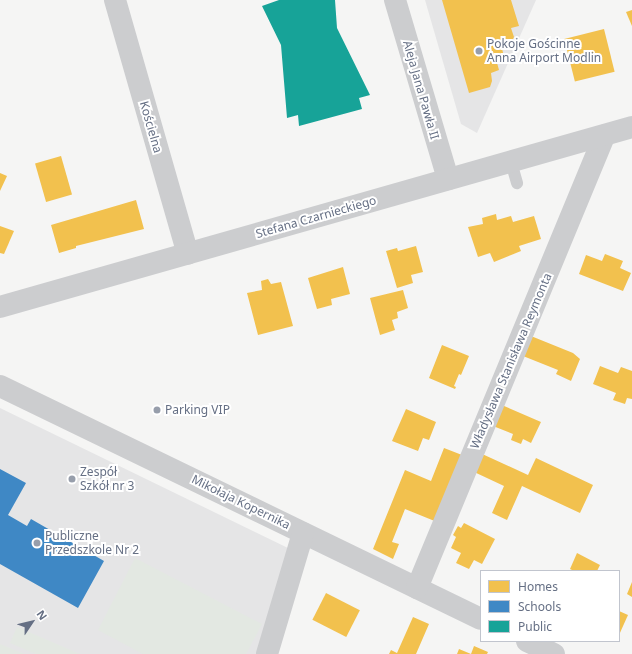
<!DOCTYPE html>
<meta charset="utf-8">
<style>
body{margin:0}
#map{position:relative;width:632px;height:654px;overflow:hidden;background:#f5f5f4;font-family:"Noto Sans",sans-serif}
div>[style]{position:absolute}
.built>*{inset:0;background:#e5e5e6}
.green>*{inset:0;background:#e3e8e2}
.homes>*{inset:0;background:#f2c14e;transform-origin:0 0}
.schools>*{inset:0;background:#3f88c5}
.public>*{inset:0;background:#17a398}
.service>*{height:12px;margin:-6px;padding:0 6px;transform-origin:6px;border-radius:6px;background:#cccdcf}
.minor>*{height:22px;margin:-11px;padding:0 11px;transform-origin:11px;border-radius:11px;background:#cccdcf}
.tertiary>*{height:22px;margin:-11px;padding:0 11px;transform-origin:11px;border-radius:11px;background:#cccdcf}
.dots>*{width:11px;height:11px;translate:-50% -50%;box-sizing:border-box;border:2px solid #fff;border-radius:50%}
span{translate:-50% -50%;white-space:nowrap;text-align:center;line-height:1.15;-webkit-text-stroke:4px #fff;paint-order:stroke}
.poi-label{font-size:12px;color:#656f84}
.left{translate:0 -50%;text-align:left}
.street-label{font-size:12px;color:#656f84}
.legend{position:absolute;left:480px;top:570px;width:140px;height:72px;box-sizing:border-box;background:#fff;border:1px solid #c1c5ce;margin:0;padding:5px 7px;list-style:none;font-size:12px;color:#656f84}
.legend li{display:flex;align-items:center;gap:8px;height:20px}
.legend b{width:20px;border:1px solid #c1c5ce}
.north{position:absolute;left:12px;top:602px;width:40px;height:40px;-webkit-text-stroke:3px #fff;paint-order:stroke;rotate:55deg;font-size:11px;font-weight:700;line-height:16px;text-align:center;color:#656f84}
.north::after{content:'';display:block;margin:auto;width:14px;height:18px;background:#656f84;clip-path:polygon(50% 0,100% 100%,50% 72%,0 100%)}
</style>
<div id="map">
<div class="built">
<div style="clip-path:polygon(425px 0,536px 0,477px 133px,461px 124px)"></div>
<div style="clip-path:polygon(0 408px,290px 549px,258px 654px,0 654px)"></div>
</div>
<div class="green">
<div style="clip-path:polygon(135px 558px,262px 624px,246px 654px,143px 654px,98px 630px)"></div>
<div style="clip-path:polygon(17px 627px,80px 654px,36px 654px,10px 643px)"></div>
<div style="clip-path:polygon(0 644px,24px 654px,0 654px)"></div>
</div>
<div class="homes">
<div style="clip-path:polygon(442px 0,511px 0,519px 26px,511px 28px,514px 37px,512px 41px,501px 44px,504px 57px,496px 59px,499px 70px,491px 73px,492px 81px,490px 87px,469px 93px)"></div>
<div style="clip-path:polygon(632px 10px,632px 26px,626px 12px)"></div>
<div style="left:604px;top:29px;width:44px;height:41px;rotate:76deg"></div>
<div style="left:61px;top:156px;width:40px;height:27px;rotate:74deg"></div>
<div style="clip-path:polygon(0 173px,7px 176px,0 191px)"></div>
<div style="clip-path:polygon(136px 200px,144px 229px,76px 246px,76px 248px,59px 253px,51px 225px)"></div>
<div style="clip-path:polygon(496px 214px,497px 220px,511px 216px,513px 222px,534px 216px,541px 239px,519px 246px,521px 251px,494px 262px,490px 253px,478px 257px,468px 227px,483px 224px,482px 218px)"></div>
<div style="clip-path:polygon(0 226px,14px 231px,4px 254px,0 253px)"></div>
<div style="clip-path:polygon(416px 246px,423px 272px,411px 275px,413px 283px,397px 288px,386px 251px,397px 248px,398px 251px)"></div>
<div style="clip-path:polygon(605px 254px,623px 261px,620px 268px,631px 273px,623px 291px,579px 274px,586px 255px,602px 261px)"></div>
<div style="clip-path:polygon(343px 267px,350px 294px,331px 299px,332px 305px,317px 309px,308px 278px)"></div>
<div style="clip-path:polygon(268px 279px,271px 284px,281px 282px,293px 326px,258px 335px,247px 293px,262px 290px,261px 281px)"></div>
<div style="clip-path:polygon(403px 290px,408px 308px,397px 312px,398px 318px,392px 320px,395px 330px,380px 335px,370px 298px)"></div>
<div style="clip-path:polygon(526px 334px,573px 353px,580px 359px,571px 381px,556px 374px,558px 370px,518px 354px)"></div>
<div style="clip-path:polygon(442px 345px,469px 356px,461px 375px,459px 374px,454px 386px,456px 387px,455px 389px,429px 378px)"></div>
<div style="clip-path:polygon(600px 366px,618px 373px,621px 367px,632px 371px,632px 399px,627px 398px,625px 404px,613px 400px,616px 393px,593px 384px)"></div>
<div style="clip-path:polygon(497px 403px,541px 422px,531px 443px,523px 439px,521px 444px,511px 440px,513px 434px,488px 424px)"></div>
<div style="clip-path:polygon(406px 409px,436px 422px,429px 440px,423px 438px,418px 451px,392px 441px)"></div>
<div style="clip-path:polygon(444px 448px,462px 455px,437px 522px,405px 509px,392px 542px,399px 544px,393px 559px,373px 549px,405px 470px,431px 481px)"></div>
<div style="clip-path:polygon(480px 453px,528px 475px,536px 458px,593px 485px,580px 513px,522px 486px,507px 520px,492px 513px,504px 486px,472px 471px)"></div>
<div style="clip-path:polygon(464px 523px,495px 539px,482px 564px,474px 560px,469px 569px,456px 563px,461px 553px,451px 548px,456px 537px,453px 535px,458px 526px,461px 528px)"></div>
<div style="clip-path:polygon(577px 553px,600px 565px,597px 571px,574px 571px,570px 569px)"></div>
<div style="clip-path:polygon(632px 582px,632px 597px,627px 594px)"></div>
<div style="left:326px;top:593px;width:38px;height:30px;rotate:27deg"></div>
<div style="clip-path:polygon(619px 611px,628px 615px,619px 635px)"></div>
<div style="clip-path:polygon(413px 617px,429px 624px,416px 654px,389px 654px,391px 650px,397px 653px)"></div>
<div style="clip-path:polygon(474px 646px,488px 652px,487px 654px,457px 654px,459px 649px,471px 654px)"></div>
</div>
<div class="schools">
<div style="clip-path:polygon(0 469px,26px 483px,8px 515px,27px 526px,31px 519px,104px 561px,78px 608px,0 564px)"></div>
</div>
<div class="public">
<div style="clip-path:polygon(335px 0,337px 28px,370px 95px,359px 98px,362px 109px,299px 126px,298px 115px,287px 118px,281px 45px,262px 6px,279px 0)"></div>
</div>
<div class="service">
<div style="left:511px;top:162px;width:22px;rotate:74deg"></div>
</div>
<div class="minor">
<div style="left:115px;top:0;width:264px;rotate:74deg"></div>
<div style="left:395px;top:0;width:187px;rotate:73.5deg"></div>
<div style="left:0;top:386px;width:534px;rotate:25.85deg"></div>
<div style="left:417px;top:588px;width:490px;rotate:-67.5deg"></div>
<div style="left:527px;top:641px;width:30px;rotate:26deg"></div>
<div style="left:267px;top:654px;width:126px;rotate:-73.4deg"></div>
</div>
<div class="tertiary">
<div style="left:0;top:307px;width:657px;rotate:-15.9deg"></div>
</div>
<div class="dots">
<div style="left:479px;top:51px;background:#979eab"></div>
<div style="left:157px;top:410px;background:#979eab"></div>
<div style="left:72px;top:479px;background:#979eab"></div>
<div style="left:37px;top:543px;background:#979eab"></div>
</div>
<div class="poi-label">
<span class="left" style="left:487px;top:51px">Pokoje Gościnne<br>Anna Airport Modlin</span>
<span class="left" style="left:165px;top:410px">Parking VIP</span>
<span class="left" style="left:80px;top:479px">Zespół<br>Szkół nr 3</span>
<span class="left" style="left:45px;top:543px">Publiczne<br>Przedszkole Nr 2</span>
</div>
<div class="street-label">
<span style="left:421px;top:90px;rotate:74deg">Aleja Jana Pawła II</span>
<span style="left:151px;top:127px;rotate:74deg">Kościelna</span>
<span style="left:316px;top:217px;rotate:-16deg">Stefana Czarnieckiego</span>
<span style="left:511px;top:361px;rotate:-67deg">Władysława Stanisława Reymonta</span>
<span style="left:241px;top:502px;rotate:26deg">Mikołaja Kopernika</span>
</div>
<ul class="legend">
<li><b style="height:11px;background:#f2c14e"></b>Homes</li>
<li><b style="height:11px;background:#3f88c5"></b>Schools</li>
<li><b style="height:11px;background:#17a398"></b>Public</li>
</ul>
<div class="north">N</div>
</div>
